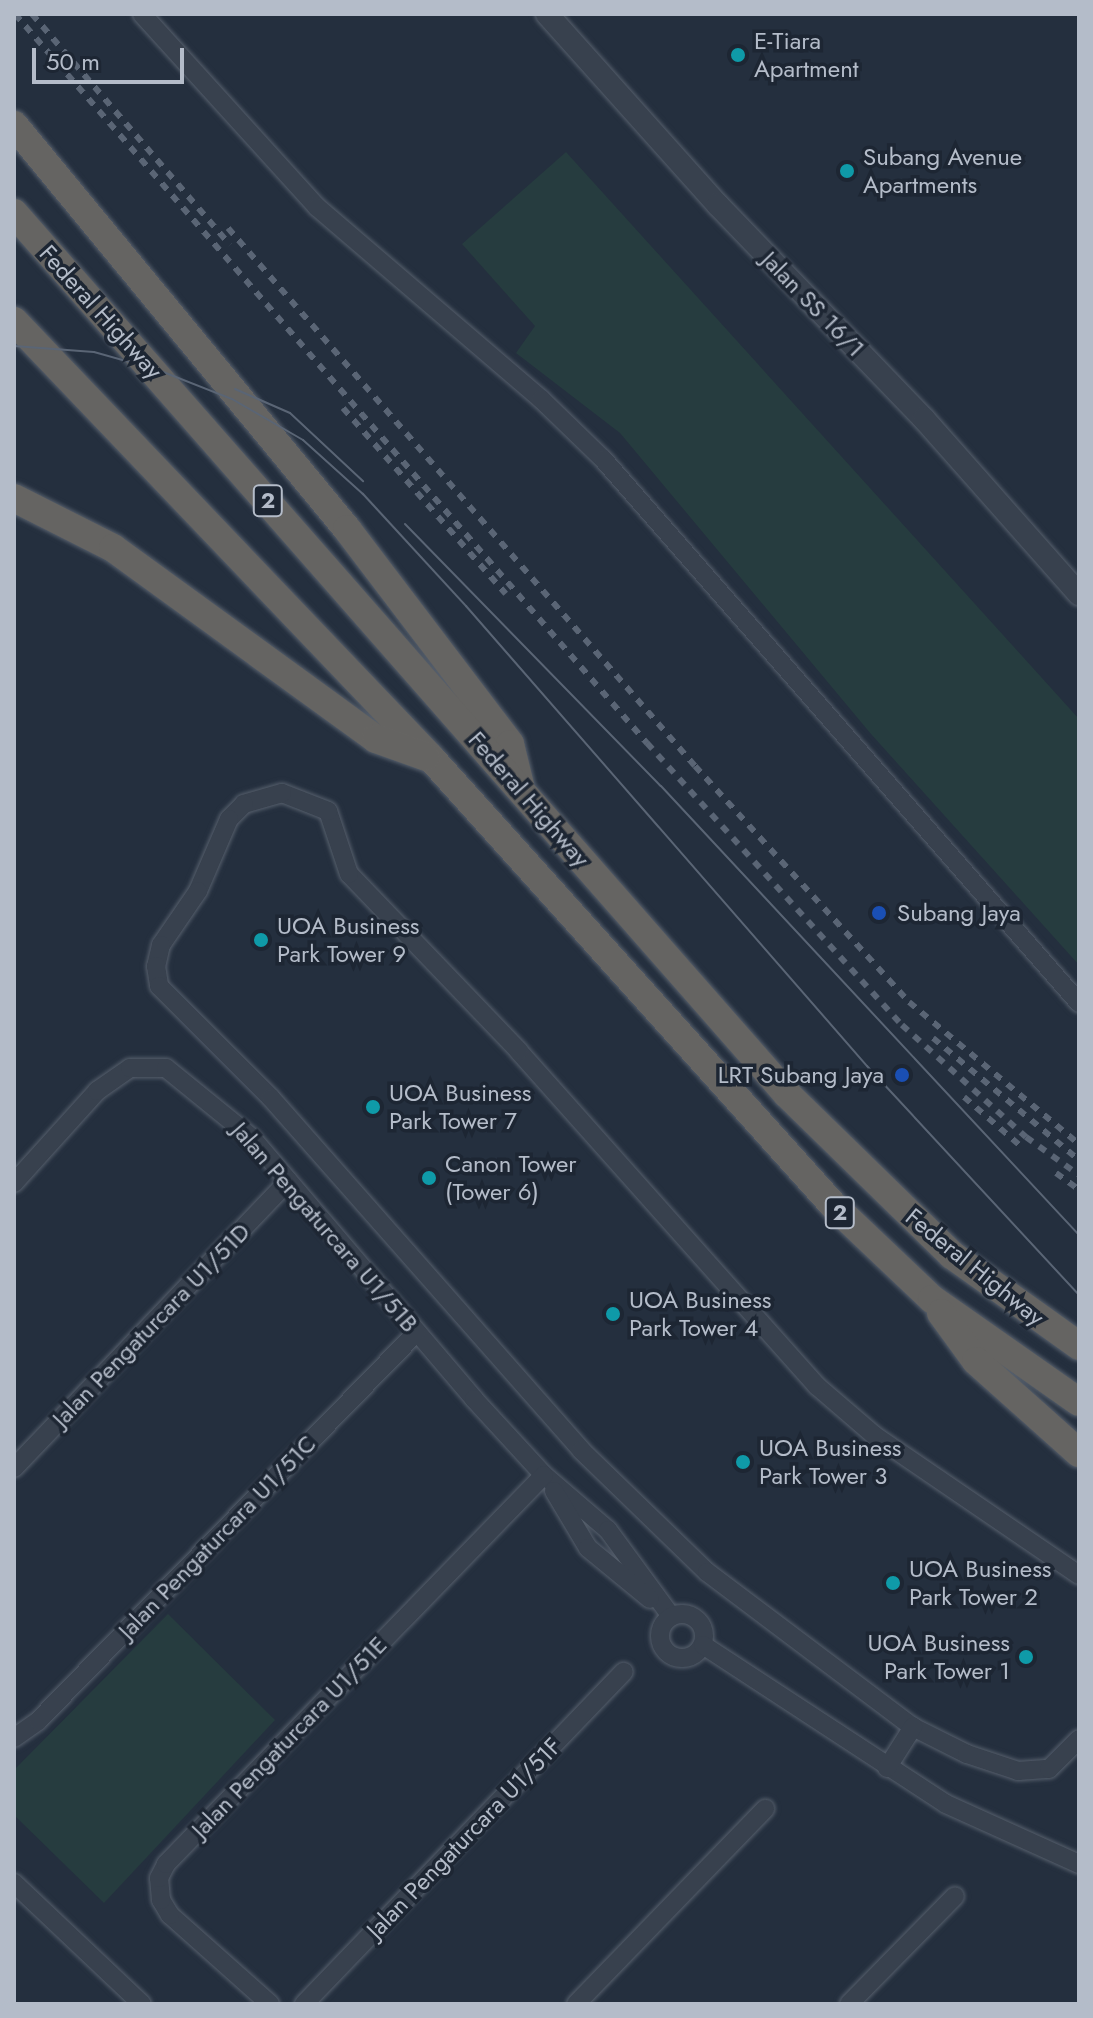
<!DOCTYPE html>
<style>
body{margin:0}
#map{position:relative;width:1093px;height:2018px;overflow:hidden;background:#242f3e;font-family:Jost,sans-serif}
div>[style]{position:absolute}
.green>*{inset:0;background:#263c3f}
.roads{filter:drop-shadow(0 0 2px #565f6c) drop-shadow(0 0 2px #565f6c)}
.minor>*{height:18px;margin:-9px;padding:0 9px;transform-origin:9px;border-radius:9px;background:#38414e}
.minor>.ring{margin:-9px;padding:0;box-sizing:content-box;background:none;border:18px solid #38414e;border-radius:50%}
.tertiary>*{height:22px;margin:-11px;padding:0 11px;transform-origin:11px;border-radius:11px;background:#38414e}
.trunk>*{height:28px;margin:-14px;padding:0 14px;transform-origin:14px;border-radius:14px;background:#656462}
.tram>*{height:2px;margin:-1px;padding:0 1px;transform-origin:1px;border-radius:1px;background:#5a6575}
.rail>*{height:6px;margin-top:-3px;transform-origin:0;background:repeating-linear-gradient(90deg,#5a6575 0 8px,transparent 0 16px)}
.dots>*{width:22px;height:22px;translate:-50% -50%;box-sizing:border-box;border:4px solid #1d2633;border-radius:50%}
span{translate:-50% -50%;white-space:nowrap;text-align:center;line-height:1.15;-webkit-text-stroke:7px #1d2633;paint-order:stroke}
.shield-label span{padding:2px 6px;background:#1d2633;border:2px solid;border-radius:6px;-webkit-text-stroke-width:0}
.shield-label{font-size:22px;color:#b4bcc9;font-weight:700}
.poi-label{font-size:24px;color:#b4bcc9}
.left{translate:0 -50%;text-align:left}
.right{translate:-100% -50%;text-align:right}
.street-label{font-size:24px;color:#b4bcc9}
.frame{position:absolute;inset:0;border:16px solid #b4bcc9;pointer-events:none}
.scale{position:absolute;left:32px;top:48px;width:152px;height:36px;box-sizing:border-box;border:4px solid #b4bcc9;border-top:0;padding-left:10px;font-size:24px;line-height:28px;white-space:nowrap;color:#b4bcc9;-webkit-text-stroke:6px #1d2633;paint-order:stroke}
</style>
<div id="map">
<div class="green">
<div style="clip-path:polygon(566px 152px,1079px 719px,1079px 965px,871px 734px,620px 433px,516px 353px,535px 326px,462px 244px)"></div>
<div style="clip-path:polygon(168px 1614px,275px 1720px,104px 1903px,14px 1815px,14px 1770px)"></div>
</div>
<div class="roads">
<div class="minor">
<div style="left:142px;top:14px;width:261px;rotate:47.8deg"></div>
<div style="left:317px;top:207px;width:295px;rotate:40.6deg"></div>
<div style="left:541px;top:399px;width:86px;rotate:44.1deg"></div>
<div style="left:603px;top:459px;width:723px;rotate:48.81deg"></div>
<div style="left:14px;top:1183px;width:124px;rotate:-47.9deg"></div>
<div style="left:97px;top:1091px;width:40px;rotate:-34.9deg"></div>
<div style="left:130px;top:1068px;width:36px"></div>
<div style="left:166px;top:1068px;width:111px;rotate:39.1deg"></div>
<div style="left:252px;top:1138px;width:343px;rotate:49.6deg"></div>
<div style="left:474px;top:1399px;width:103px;rotate:47.4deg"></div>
<div style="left:544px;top:1475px;width:84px;rotate:40.7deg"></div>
<div style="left:608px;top:1530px;width:107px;rotate:53.8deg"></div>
<div style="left:14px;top:1468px;width:397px;rotate:-46.3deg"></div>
<div style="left:554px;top:1491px;width:66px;rotate:59.2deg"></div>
<div style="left:588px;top:1548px;width:80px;rotate:39.4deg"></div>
<div style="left:1079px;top:1575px;width:248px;rotate:-145.7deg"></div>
<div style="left:874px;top:1435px;width:75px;rotate:-139.3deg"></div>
<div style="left:817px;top:1386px;width:448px;rotate:-131.7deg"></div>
<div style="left:519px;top:1051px;width:245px;rotate:-133.8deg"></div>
<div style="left:349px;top:874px;width:66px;rotate:-108.4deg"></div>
<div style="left:328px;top:811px;width:49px;rotate:-158.6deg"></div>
<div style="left:282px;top:793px;width:40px;rotate:164deg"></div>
<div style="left:244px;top:804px;width:21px;rotate:135deg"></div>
<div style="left:229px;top:819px;width:78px;rotate:113.3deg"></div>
<div style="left:198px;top:891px;width:65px;rotate:124.4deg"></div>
<div style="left:161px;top:945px;width:22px;rotate:103deg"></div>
<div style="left:156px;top:966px;width:20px;rotate:81deg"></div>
<div style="left:159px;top:986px;width:158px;rotate:45deg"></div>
<div style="left:271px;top:1098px;width:469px;rotate:48.6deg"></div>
<div style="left:581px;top:1450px;width:175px;rotate:44.1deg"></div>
<div style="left:707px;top:1572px;width:258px;rotate:37deg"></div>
<div style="left:913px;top:1727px;width:60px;rotate:26.6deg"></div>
<div style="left:967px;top:1754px;width:54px;rotate:18.4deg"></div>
<div style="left:1018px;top:1771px;width:31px;rotate:-4deg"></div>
<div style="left:1049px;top:1769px;width:42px;rotate:-45deg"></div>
<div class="ring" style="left:660px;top:1614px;width:26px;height:26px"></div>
<div style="left:703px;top:1645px;width:290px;rotate:33.2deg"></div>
<div style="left:946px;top:1804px;width:146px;rotate:24.3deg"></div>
<div style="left:14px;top:1738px;width:29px;rotate:-35deg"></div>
<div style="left:38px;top:1721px;width:543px;rotate:-45.75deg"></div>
<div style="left:887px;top:1768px;width:49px;rotate:-57.6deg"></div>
<div style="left:14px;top:1883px;width:176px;rotate:43.4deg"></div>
<div style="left:270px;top:2004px;width:134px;rotate:-138.3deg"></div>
<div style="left:170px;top:1915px;width:17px;rotate:-121deg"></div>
<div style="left:161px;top:1900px;width:22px;rotate:-95deg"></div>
<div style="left:159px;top:1878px;width:16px;rotate:-63deg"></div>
<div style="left:166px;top:1864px;width:542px;rotate:-45.82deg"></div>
<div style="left:304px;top:2004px;width:461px;rotate:-46.1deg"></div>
<div style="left:576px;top:2004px;width:272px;rotate:-45.9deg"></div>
<div style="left:849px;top:2004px;width:151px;rotate:-45.5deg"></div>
</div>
<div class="tertiary">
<div style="left:547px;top:14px;width:256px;rotate:48.2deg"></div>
<div style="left:718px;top:205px;width:297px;rotate:46.1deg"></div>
<div style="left:924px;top:419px;width:234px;rotate:48.5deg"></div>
</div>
<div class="trunk">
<div style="left:14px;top:125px;width:524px;rotate:50.5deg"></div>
<div style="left:347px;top:529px;width:270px;rotate:52.8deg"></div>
<div style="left:510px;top:744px;width:42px;rotate:76.3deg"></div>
<div style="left:14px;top:213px;width:1172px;rotate:48.74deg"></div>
<div style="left:787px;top:1094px;width:231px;rotate:44.3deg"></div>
<div style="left:952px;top:1255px;width:156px;rotate:35.6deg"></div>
<div style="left:14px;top:321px;width:604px;rotate:46.34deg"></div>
<div style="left:431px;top:758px;width:603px;rotate:48.03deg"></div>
<div style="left:834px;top:1206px;width:135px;rotate:43.5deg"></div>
<div style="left:932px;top:1299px;width:179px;rotate:35deg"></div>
<div style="left:14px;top:498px;width:111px;rotate:26.8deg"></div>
<div style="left:113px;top:548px;width:325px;rotate:36deg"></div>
<div style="left:376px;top:739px;width:53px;rotate:19.8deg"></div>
<div style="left:941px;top:1313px;width:59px;rotate:53.9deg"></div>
<div style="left:976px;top:1361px;width:138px;rotate:41.8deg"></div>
</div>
</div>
<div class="tram">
<div style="left:14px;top:346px;width:80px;rotate:4.3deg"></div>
<div style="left:94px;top:352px;width:66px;rotate:15.7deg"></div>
<div style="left:158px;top:370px;width:79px;rotate:21.4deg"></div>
<div style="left:232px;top:399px;width:82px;rotate:30deg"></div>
<div style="left:303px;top:440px;width:81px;rotate:42deg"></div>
<div style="left:363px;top:494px;width:152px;rotate:47.4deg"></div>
<div style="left:466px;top:606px;width:610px;rotate:48.92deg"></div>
<div style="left:867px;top:1066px;width:312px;rotate:47.2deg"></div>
<div style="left:235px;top:389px;width:60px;rotate:23.6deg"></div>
<div style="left:290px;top:413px;width:100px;rotate:43deg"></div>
<div style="left:405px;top:524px;width:366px;rotate:45.7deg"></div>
<div style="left:661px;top:786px;width:613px;rotate:47.05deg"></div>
</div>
<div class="rail">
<div style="left:15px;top:14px;width:965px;rotate:49.08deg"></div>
<div style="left:647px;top:743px;width:380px;rotate:47.9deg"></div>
<div style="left:902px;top:1025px;width:167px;rotate:42.1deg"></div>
<div style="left:1026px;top:1137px;width:65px;rotate:35.6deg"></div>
<div style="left:32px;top:14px;width:304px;rotate:49.4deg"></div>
<div style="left:228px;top:228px;width:712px;rotate:49.04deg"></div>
<div style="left:695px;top:766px;width:319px;rotate:47.8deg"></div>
<div style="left:909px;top:1002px;width:222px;rotate:39.9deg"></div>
<div style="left:343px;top:408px;width:247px;rotate:48.8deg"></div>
<div style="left:933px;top:1038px;width:190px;rotate:39.9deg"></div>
<div style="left:964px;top:1097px;width:79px;rotate:40.9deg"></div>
<div style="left:1056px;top:1173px;width:29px;rotate:36deg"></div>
</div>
<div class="dots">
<div style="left:738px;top:55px;background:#0f9aa8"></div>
<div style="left:847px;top:171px;background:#0f9aa8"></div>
<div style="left:879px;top:913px;background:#1a4fb4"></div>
<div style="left:261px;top:940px;background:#0f9aa8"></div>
<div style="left:902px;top:1075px;background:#1a4fb4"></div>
<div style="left:373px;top:1107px;background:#0f9aa8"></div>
<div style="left:429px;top:1178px;background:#0f9aa8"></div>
<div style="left:613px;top:1314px;background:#0f9aa8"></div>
<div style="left:743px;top:1462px;background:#0f9aa8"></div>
<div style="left:893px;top:1583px;background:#0f9aa8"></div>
<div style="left:1026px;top:1657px;background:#0f9aa8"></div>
</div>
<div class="shield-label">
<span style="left:268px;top:501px">2</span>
<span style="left:840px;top:1213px">2</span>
</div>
<div class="poi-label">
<span class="left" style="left:754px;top:55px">E-Tiara<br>Apartment</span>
<span class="left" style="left:863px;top:171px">Subang Avenue<br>Apartments</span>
<span class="left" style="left:897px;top:913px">Subang Jaya</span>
<span class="left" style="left:277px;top:940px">UOA Business<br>Park Tower 9</span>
<span class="right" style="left:884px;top:1075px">LRT Subang Jaya</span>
<span class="left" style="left:389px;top:1107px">UOA Business<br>Park Tower 7</span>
<span class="left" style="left:445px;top:1178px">Canon Tower<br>(Tower 6)</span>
<span class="left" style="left:629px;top:1314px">UOA Business<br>Park Tower 4</span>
<span class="left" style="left:759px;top:1462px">UOA Business<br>Park Tower 3</span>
<span class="left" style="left:909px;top:1583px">UOA Business<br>Park Tower 2</span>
<span class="right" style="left:1010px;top:1657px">UOA Business<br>Park Tower 1</span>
</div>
<div class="street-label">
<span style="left:813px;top:304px;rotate:46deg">Jalan SS 16/1</span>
<span style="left:101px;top:312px;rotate:48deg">Federal Highway</span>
<span style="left:529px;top:799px;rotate:49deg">Federal Highway</span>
<span style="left:325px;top:1227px;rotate:49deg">Jalan Pengaturcara U1/51B</span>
<span style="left:975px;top:1267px;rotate:39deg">Federal Highway</span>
<span style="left:151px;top:1325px;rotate:-46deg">Jalan Pengaturcara U1/51D</span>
<span style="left:217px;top:1537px;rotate:-46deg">Jalan Pengaturcara U1/51C</span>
<span style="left:289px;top:1737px;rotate:-46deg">Jalan Pengaturcara U1/51E</span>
<span style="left:464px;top:1838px;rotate:-46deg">Jalan Pengaturcara U1/51F</span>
</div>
<div class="frame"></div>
<div class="scale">50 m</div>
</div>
